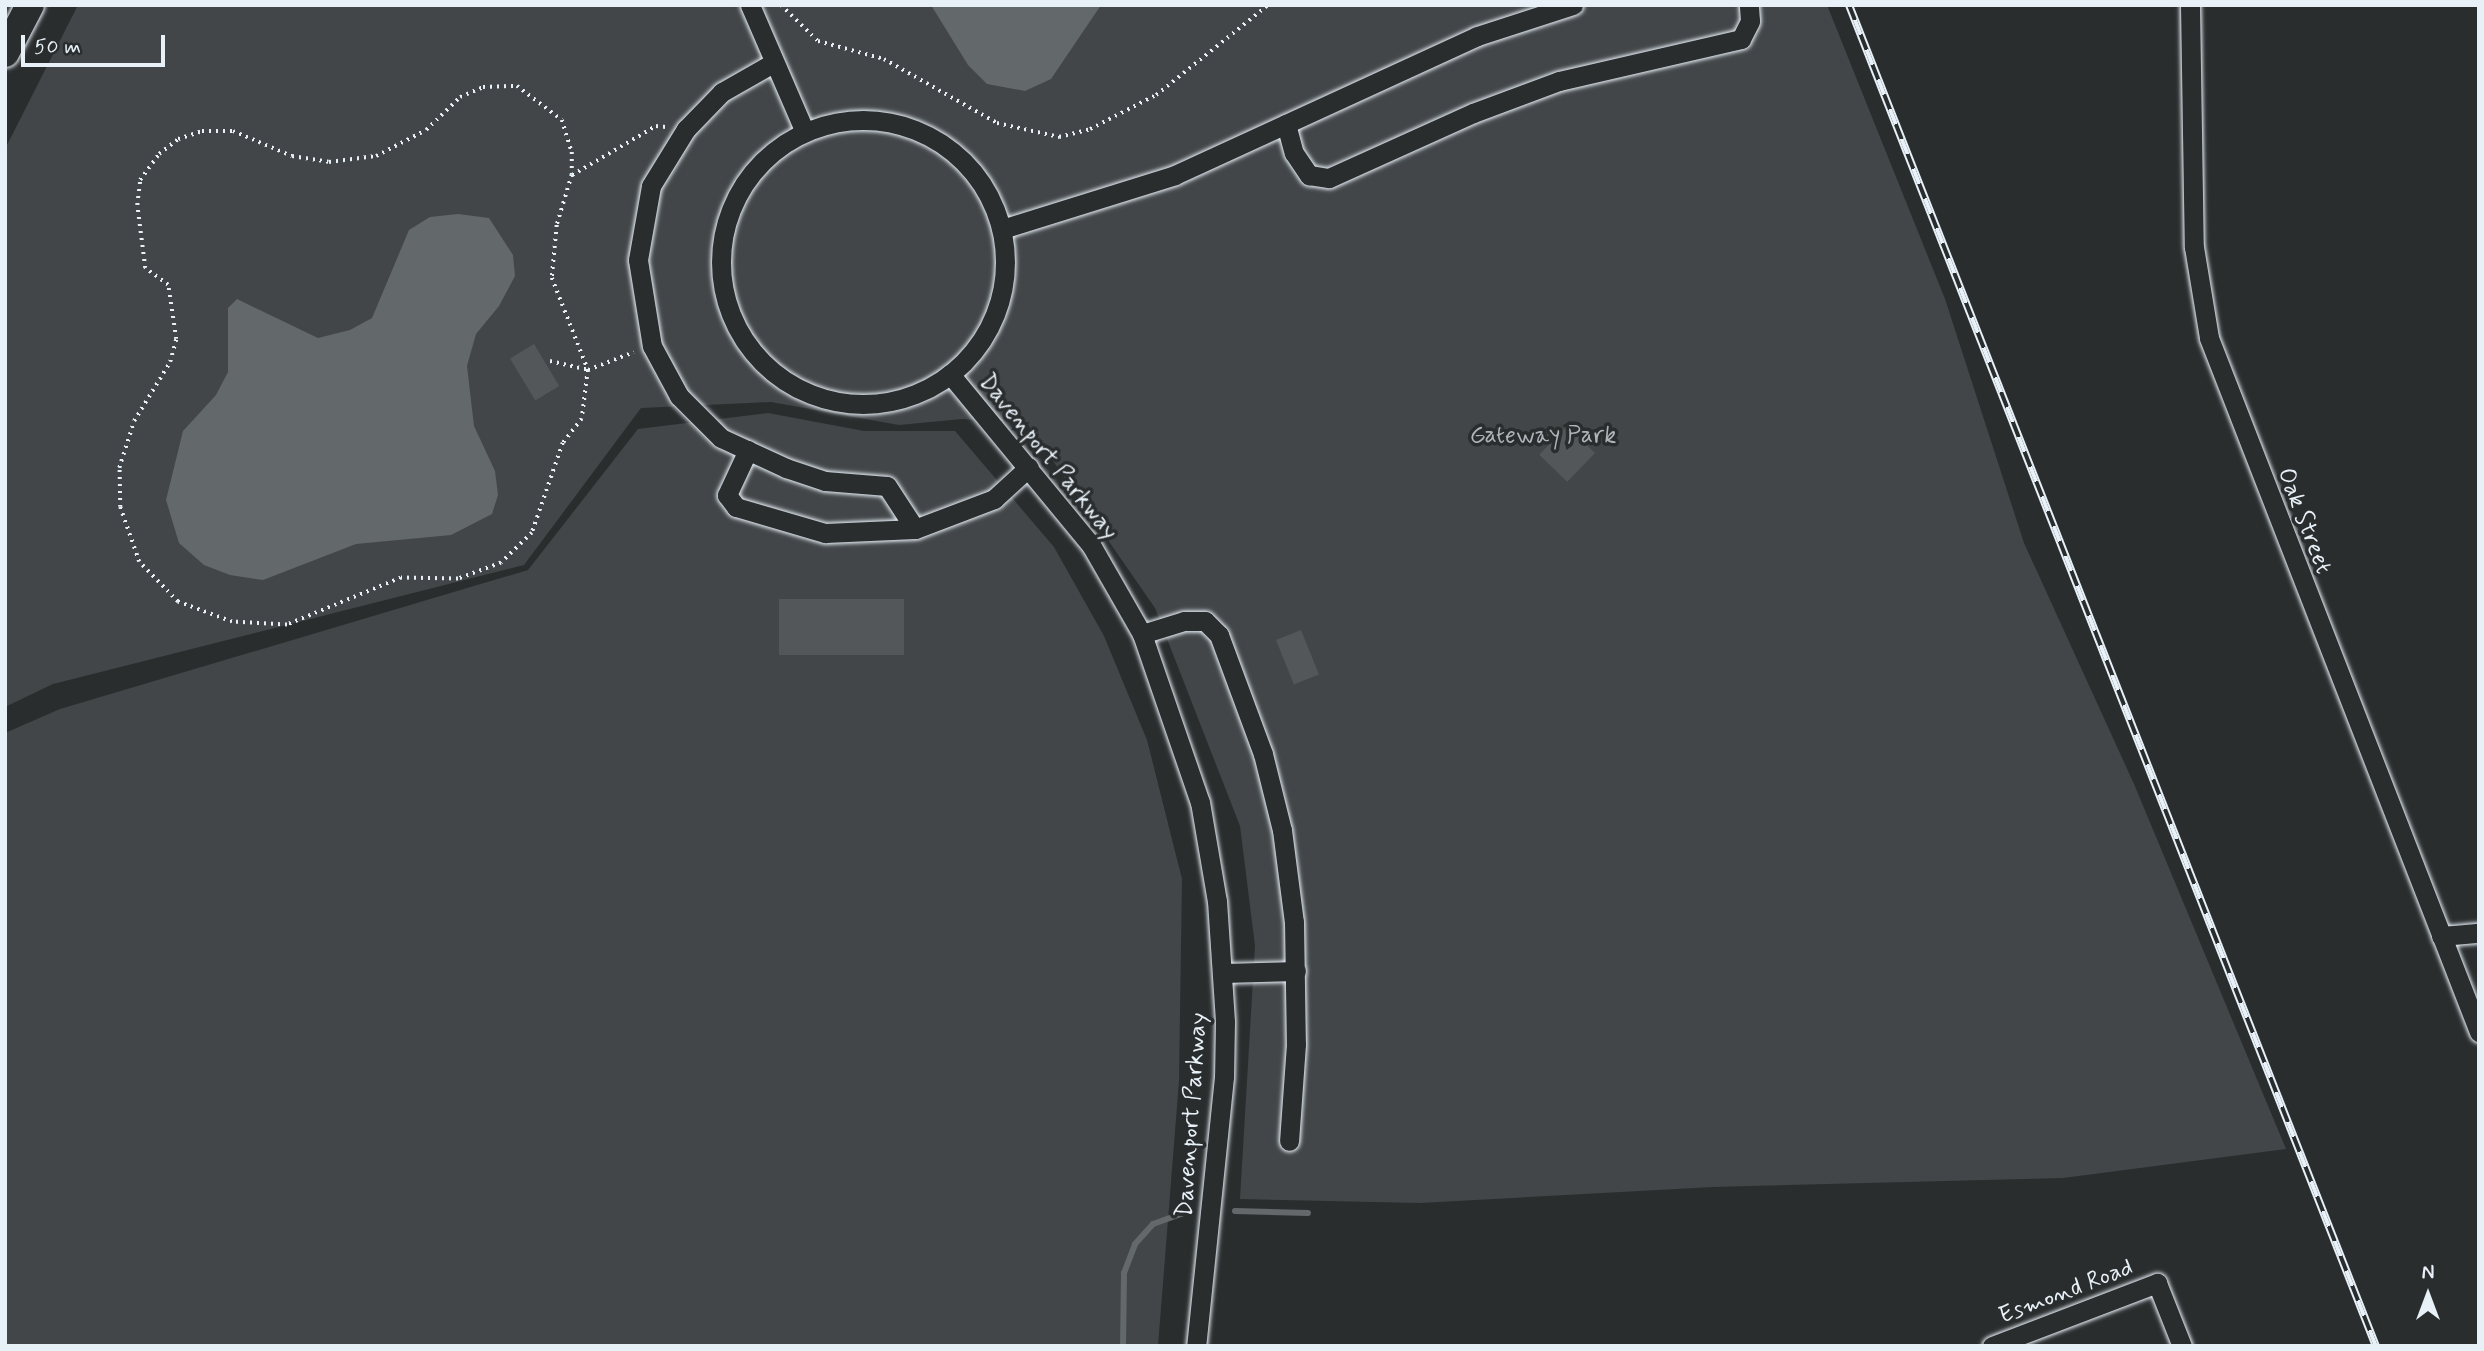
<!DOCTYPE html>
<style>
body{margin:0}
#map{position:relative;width:2484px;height:1351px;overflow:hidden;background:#2a2d2e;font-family:Mynerve,sans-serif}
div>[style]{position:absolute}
.green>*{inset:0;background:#424648}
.water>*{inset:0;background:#63686b}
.stream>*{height:6px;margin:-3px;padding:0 3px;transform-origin:3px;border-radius:3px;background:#63686b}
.building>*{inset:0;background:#535759;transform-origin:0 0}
.path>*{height:3.5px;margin-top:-1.75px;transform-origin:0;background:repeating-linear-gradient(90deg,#e8f1f8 0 2px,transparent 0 7px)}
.roads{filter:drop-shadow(0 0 2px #e8f1f8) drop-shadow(0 0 2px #e8f1f8)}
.minor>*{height:19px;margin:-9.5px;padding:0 9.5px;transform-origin:9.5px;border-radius:9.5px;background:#2a2d2e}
.minor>.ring{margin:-9.5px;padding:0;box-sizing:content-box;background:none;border:19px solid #2a2d2e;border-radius:50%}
.highway>*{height:28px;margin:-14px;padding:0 14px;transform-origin:14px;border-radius:14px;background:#2a2d2e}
.rail>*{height:8px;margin-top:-4px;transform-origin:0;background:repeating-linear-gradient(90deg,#2a2d2e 0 16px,#e8f1f8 0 32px);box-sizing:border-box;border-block:2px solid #e8f1f8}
span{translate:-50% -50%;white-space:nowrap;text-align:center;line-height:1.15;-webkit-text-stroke:7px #2a2d2e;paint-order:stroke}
.park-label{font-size:24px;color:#aeb5ba}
.street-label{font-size:24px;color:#e8f1f8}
.frame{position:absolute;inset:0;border:7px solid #e8f1f8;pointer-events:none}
.north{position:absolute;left:2393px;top:1260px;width:70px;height:70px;-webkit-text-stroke:5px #2a2d2e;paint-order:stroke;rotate:0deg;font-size:19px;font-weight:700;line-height:28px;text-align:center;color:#e8f1f8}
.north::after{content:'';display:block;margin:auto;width:24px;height:32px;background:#e8f1f8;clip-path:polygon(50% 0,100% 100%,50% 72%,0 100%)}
.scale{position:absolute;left:21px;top:35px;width:144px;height:32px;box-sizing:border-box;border:4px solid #e8f1f8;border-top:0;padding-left:9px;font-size:21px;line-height:24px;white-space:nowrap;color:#e8f1f8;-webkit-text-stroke:5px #2a2d2e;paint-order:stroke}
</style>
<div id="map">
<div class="green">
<div style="clip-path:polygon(78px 5px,1827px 5px,1945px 299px,2024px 543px,2134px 784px,2286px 1149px,2063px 1178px,1713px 1187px,1420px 1203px,1240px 1199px,1255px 946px,1240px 826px,1155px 608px,1026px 422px,962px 419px,899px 425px,771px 402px,641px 408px,524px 565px,53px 684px,5px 707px,5px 149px)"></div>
<div style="clip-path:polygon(768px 413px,864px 431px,955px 431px,1054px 547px,1104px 636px,1147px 740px,1182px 879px,1179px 1081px,1158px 1346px,5px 1346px,5px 733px,60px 709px,528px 570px,638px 429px)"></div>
</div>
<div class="water">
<div style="clip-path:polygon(931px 5px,1101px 5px,1051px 79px,1025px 91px,987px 84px,968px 65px)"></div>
<div style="clip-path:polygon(458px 214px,489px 218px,513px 255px,515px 276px,499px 306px,476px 334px,467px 366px,474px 426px,495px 471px,498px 495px,492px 514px,451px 535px,356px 544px,263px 580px,230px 575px,204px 565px,179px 543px,166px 500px,183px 431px,216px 395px,228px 372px,228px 308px,237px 299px,318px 338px,350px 330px,372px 318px,409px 230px,430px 217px)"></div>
</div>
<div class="stream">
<div style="left:1235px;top:1211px;width:73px;rotate:1.6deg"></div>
<div style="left:1123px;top:1346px;width:73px;rotate:-89.2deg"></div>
<div style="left:1124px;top:1273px;width:31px;rotate:-69deg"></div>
<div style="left:1135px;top:1244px;width:27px;rotate:-48deg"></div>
<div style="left:1153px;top:1224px;width:41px;rotate:-19.7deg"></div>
</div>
<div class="building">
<div style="left:534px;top:344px;width:49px;height:28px;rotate:59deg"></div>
<div style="left:1567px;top:426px;width:39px;height:40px;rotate:44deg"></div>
<div style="left:779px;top:599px;width:125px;height:56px"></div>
<div style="left:1301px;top:630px;width:48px;height:27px;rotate:68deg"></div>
</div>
<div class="path">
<div style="left:781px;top:5px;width:52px;rotate:44.2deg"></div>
<div style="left:818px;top:41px;width:68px;rotate:15.3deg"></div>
<div style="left:884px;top:59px;width:130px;rotate:29.5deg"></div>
<div style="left:997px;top:123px;width:64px;rotate:12.7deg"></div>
<div style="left:1059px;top:137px;width:32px;rotate:-14deg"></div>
<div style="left:1090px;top:129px;width:74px;rotate:-27.3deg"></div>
<div style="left:1156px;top:95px;width:144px;rotate:-38.8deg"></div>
<div style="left:517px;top:86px;width:56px;rotate:37.1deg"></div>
<div style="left:562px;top:120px;width:34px;rotate:73deg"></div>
<div style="left:572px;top:152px;width:23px;rotate:90deg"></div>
<div style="left:572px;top:175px;width:52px;rotate:106.7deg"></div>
<div style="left:557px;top:225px;width:53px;rotate:95.4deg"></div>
<div style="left:552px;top:278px;width:99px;rotate:68.6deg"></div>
<div style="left:588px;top:370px;width:49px;rotate:97deg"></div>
<div style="left:582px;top:419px;width:31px;rotate:128deg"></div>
<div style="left:563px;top:443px;width:95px;rotate:109deg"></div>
<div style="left:532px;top:533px;width:43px;rotate:135.9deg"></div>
<div style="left:501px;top:563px;width:46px;rotate:159.6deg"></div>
<div style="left:458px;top:579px;width:57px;rotate:-179deg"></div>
<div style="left:401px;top:578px;width:123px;rotate:157.6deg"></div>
<div style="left:287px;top:625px;width:55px;rotate:-176.9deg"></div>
<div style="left:232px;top:622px;width:58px;rotate:-159.7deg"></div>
<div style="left:178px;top:602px;width:56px;rotate:-134.3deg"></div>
<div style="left:139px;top:562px;width:58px;rotate:-109.1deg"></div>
<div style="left:120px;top:507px;width:39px;rotate:-91deg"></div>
<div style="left:119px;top:468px;width:49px;rotate:-72.3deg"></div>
<div style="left:134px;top:421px;width:69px;rotate:-58.6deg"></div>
<div style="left:170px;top:362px;width:24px;rotate:-75deg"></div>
<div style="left:176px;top:339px;width:55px;rotate:-98.4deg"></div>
<div style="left:168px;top:285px;width:29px;rotate:-144deg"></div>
<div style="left:145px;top:268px;width:64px;rotate:-97.2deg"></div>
<div style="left:137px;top:205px;width:25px;rotate:-83deg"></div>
<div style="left:140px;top:180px;width:32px;rotate:-54deg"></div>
<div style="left:159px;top:154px;width:24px;rotate:-38deg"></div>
<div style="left:178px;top:139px;width:25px;rotate:-18deg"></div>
<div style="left:202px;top:131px;width:31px"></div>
<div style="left:233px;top:131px;width:64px;rotate:23deg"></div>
<div style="left:292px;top:156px;width:37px;rotate:9deg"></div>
<div style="left:329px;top:162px;width:47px;rotate:-7.3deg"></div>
<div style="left:376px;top:156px;width:56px;rotate:-27.5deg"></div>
<div style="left:426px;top:130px;width:47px;rotate:-44.1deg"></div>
<div style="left:460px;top:97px;width:25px;rotate:-23deg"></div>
<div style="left:483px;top:87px;width:34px;rotate:-2deg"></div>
<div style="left:572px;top:175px;width:97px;rotate:-30.3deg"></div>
<div style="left:656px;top:126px;width:10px;rotate:6deg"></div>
<div style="left:550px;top:361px;width:39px;rotate:13deg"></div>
<div style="left:588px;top:370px;width:49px;rotate:-21.4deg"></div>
</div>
<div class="roads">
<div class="minor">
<div style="left:750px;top:5px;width:138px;rotate:66.6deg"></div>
<div style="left:2190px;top:5px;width:242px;rotate:89.1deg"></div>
<div style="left:2194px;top:247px;width:92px;rotate:80.6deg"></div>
<div style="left:2209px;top:338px;width:745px;rotate:68.74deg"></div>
<div style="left:773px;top:63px;width:59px;rotate:150.4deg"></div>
<div style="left:722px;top:92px;width:52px;rotate:134.2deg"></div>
<div style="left:686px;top:129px;width:67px;rotate:121.6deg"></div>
<div style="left:651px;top:186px;width:75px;rotate:100deg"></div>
<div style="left:638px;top:260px;width:87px;rotate:80.8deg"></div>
<div style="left:652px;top:346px;width:57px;rotate:61.6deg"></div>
<div style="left:679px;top:396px;width:59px;rotate:45deg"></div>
<div style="left:721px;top:438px;width:72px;rotate:24.8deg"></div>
<div style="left:786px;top:468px;width:41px;rotate:18.4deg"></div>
<div style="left:825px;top:481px;width:62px;rotate:4.6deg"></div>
<div style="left:887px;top:486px;width:51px;rotate:56.9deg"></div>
<div style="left:915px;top:529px;width:85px;rotate:-20.8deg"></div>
<div style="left:994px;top:499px;width:47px;rotate:-42.4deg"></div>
<div class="ring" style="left:721px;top:120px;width:265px;height:265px"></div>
<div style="left:1286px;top:124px;width:30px;rotate:75deg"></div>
<div style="left:1294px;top:153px;width:27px;rotate:56deg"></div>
<div style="left:1309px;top:175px;width:20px;rotate:9deg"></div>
<div style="left:1329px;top:178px;width:158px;rotate:-24.3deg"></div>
<div style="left:1473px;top:113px;width:92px;rotate:-20.4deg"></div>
<div style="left:1559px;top:81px;width:187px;rotate:-13deg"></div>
<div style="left:1741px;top:39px;width:20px;rotate:-63deg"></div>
<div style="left:1750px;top:21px;width:16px;rotate:-94deg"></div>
<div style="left:1002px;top:229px;width:181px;rotate:-17.3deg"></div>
<div style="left:1175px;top:175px;width:332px;rotate:-24.7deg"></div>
<div style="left:1477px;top:36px;width:101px;rotate:-17.9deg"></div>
<div style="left:950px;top:374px;width:222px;rotate:50.5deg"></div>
<div style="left:1091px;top:545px;width:103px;rotate:60.2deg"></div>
<div style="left:1142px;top:634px;width:178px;rotate:71deg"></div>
<div style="left:1200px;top:802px;width:100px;rotate:80.3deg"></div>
<div style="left:1217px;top:901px;width:121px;rotate:86.2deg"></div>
<div style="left:1225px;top:1022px;width:55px;rotate:91deg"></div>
<div style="left:1224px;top:1077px;width:270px;rotate:95.9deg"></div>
<div style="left:748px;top:450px;width:50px;rotate:115deg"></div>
<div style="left:727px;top:495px;width:15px;rotate:53deg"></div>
<div style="left:736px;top:507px;width:93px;rotate:16.3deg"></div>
<div style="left:825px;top:533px;width:90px;rotate:-2.5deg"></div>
<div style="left:1142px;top:634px;width:44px;rotate:-17.2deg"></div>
<div style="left:1184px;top:621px;width:21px"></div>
<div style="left:1205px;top:621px;width:20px;rotate:45deg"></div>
<div style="left:1219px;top:635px;width:127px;rotate:69.7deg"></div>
<div style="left:1263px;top:754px;width:78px;rotate:76deg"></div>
<div style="left:1282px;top:830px;width:93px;rotate:82.6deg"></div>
<div style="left:1294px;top:922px;width:122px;rotate:89.1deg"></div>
<div style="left:1296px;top:1044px;width:97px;rotate:94.1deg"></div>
<div style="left:2441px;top:936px;width:38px;rotate:-5deg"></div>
<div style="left:1224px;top:973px;width:72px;rotate:-1.6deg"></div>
<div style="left:1992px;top:1346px;width:177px;rotate:-20.9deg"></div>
<div style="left:2157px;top:1283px;width:68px;rotate:68.4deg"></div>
</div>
<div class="highway">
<div style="left:5px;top:53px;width:54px;rotate:-62.5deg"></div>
</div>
</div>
<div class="rail">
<div style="left:1849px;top:5px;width:1441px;rotate:68.55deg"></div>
</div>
<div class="park-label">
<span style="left:1543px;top:436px">Gateway Park</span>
</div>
<div class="street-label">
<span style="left:1048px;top:457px;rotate:51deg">Davenport Parkway</span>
<span style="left:2304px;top:521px;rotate:69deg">Oak Street</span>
<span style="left:1192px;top:1115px;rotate:-86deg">Davenport Parkway</span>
<span style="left:2066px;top:1292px;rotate:-21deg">Esmond Road</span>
</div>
<div class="frame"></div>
<div class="north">N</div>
<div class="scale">50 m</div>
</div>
